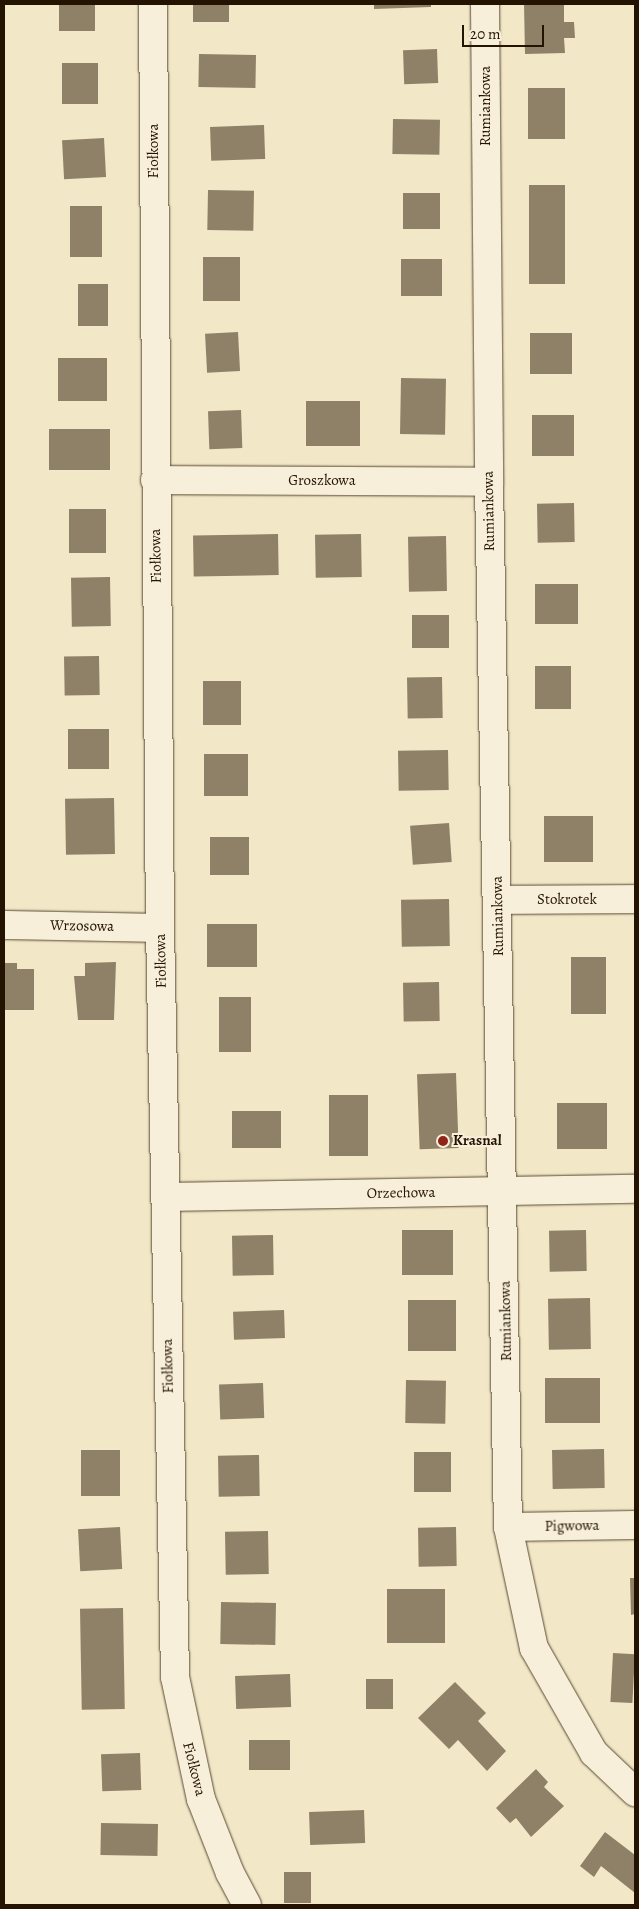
<!DOCTYPE html>
<meta charset="utf-8">
<style>
body{margin:0}
#map{position:relative;width:639px;height:1909px;overflow:hidden;background:#f2e7c6;font-family:Alegreya,serif}
div>[style]{position:absolute}
.building>*{inset:0;background:#8f8167;transform-origin:0 0}
.roads{filter:drop-shadow(0 0 1px #584832) drop-shadow(0 0 1px #584832)}
.minor>*{height:28px;margin:-14px;padding:0 14px;transform-origin:14px;border-radius:14px;background:#f7efda}
.dots>*{width:14px;height:14px;translate:-50% -50%;box-sizing:border-box;border:2px solid #f7efda;border-radius:50%}
span{translate:-50% -50%;white-space:nowrap;text-align:center;line-height:1.15;-webkit-text-stroke:4px #f7efda;paint-order:stroke}
.street-label{font-size:15px;color:#241300}
.poi-label{font-size:15px;color:#241300;font-weight:700}
.left{translate:0 -50%;text-align:left}
.frame{position:absolute;inset:0;border:5px solid #241300;pointer-events:none}
.scale{position:absolute;left:462px;top:25px;width:82px;height:22px;box-sizing:border-box;border:2px solid #241300;border-top:0;padding-left:6px;font-size:15px;line-height:18px;white-space:nowrap;color:#241300;-webkit-text-stroke:4px #f7efda;paint-order:stroke}
</style>
<div id="map">
<div class="building">
<div style="left:59px;top:4px;width:36px;height:27px"></div>
<div style="left:193px;top:4px;width:36px;height:18px"></div>
<div style="clip-path:polygon(374px 4px,431px 4px,431px 7px,374px 9px)"></div>
<div style="clip-path:polygon(524px 4px,564px 4px,564px 22px,574px 22px,575px 38px,564px 38px,565px 53px,525px 54px)"></div>
<div style="left:437px;top:49px;width:34px;height:34px;rotate:88deg"></div>
<div style="left:199px;top:54px;width:57px;height:33px;rotate:1deg"></div>
<div style="left:98px;top:63px;width:41px;height:36px;rotate:90deg"></div>
<div style="left:528px;top:88px;width:37px;height:51px"></div>
<div style="left:393px;top:119px;width:47px;height:35px;rotate:1deg"></div>
<div style="left:264px;top:125px;width:34px;height:54px;rotate:88deg"></div>
<div style="left:104px;top:138px;width:39px;height:42px;rotate:87deg"></div>
<div style="left:529px;top:185px;width:36px;height:99px"></div>
<div style="left:208px;top:190px;width:46px;height:40px;rotate:1deg"></div>
<div style="left:403px;top:193px;width:37px;height:36px"></div>
<div style="left:70px;top:206px;width:32px;height:51px"></div>
<div style="left:203px;top:257px;width:37px;height:44px"></div>
<div style="left:442px;top:259px;width:37px;height:41px;rotate:90deg"></div>
<div style="left:78px;top:284px;width:30px;height:42px"></div>
<div style="left:238px;top:332px;width:39px;height:33px;rotate:87deg"></div>
<div style="left:530px;top:333px;width:42px;height:41px"></div>
<div style="left:58px;top:358px;width:49px;height:43px"></div>
<div style="left:401px;top:378px;width:45px;height:56px;rotate:1deg"></div>
<div style="left:360px;top:401px;width:45px;height:54px;rotate:90deg"></div>
<div style="left:241px;top:410px;width:38px;height:33px;rotate:88deg"></div>
<div style="left:532px;top:415px;width:42px;height:41px"></div>
<div style="left:49px;top:429px;width:61px;height:41px"></div>
<div style="left:574px;top:503px;width:39px;height:37px;rotate:89deg"></div>
<div style="left:69px;top:509px;width:37px;height:44px"></div>
<div style="left:278px;top:534px;width:41px;height:85px;rotate:89deg"></div>
<div style="left:361px;top:534px;width:43px;height:46px;rotate:89deg"></div>
<div style="left:446px;top:536px;width:55px;height:38px;rotate:89deg"></div>
<div style="left:110px;top:577px;width:49px;height:39px;rotate:89deg"></div>
<div style="left:535px;top:584px;width:43px;height:40px"></div>
<div style="left:449px;top:615px;width:33px;height:37px;rotate:90deg"></div>
<div style="left:99px;top:656px;width:39px;height:35px;rotate:89deg"></div>
<div style="left:535px;top:666px;width:36px;height:43px"></div>
<div style="left:442px;top:677px;width:41px;height:35px;rotate:89deg"></div>
<div style="left:203px;top:681px;width:38px;height:44px"></div>
<div style="left:68px;top:729px;width:41px;height:40px"></div>
<div style="left:448px;top:750px;width:40px;height:50px;rotate:89deg"></div>
<div style="left:204px;top:754px;width:44px;height:42px"></div>
<div style="left:114px;top:798px;width:56px;height:49px;rotate:89deg"></div>
<div style="left:544px;top:816px;width:49px;height:46px"></div>
<div style="left:449px;top:823px;width:39px;height:39px;rotate:86deg"></div>
<div style="left:249px;top:837px;width:38px;height:39px;rotate:90deg"></div>
<div style="left:449px;top:899px;width:47px;height:48px;rotate:89deg"></div>
<div style="left:207px;top:924px;width:50px;height:43px"></div>
<div style="left:571px;top:957px;width:35px;height:57px"></div>
<div style="clip-path:polygon(116px 962px,114px 1020px,78px 1020px,74px 976px,85px 976px,85px 963px)"></div>
<div style="clip-path:polygon(4px 963px,17px 963px,17px 969px,34px 969px,34px 1010px,4px 1010px)"></div>
<div style="left:439px;top:982px;width:39px;height:36px;rotate:89deg"></div>
<div style="left:219px;top:997px;width:32px;height:55px"></div>
<div style="left:456px;top:1073px;width:75px;height:39px;rotate:88deg"></div>
<div style="left:329px;top:1095px;width:39px;height:61px"></div>
<div style="left:557px;top:1103px;width:50px;height:46px"></div>
<div style="left:232px;top:1111px;width:49px;height:37px"></div>
<div style="left:402px;top:1230px;width:51px;height:45px"></div>
<div style="left:586px;top:1230px;width:41px;height:37px;rotate:89deg"></div>
<div style="left:273px;top:1235px;width:40px;height:41px;rotate:89deg"></div>
<div style="left:590px;top:1298px;width:51px;height:42px;rotate:89deg"></div>
<div style="left:408px;top:1300px;width:48px;height:51px"></div>
<div style="left:284px;top:1310px;width:28px;height:51px;rotate:88deg"></div>
<div style="left:545px;top:1378px;width:55px;height:45px"></div>
<div style="left:406px;top:1380px;width:40px;height:43px;rotate:1deg"></div>
<div style="left:263px;top:1383px;width:35px;height:44px;rotate:88deg"></div>
<div style="left:604px;top:1449px;width:39px;height:52px;rotate:89deg"></div>
<div style="left:120px;top:1450px;width:46px;height:39px;rotate:90deg"></div>
<div style="left:414px;top:1452px;width:37px;height:40px"></div>
<div style="left:259px;top:1455px;width:41px;height:41px;rotate:89deg"></div>
<div style="left:120px;top:1527px;width:42px;height:42px;rotate:87deg"></div>
<div style="left:456px;top:1527px;width:39px;height:38px;rotate:89deg"></div>
<div style="left:268px;top:1531px;width:43px;height:43px;rotate:89deg"></div>
<div style="clip-path:polygon(630px 1578px,635px 1578px,635px 1614px,631px 1615px)"></div>
<div style="left:445px;top:1589px;width:54px;height:58px;rotate:90deg"></div>
<div style="left:276px;top:1603px;width:42px;height:55px;rotate:91deg"></div>
<div style="left:123px;top:1608px;width:101px;height:43px;rotate:89deg"></div>
<div style="left:613px;top:1653px;width:22px;height:49px;rotate:3deg"></div>
<div style="left:290px;top:1674px;width:33px;height:55px;rotate:88deg"></div>
<div style="left:366px;top:1679px;width:27px;height:30px"></div>
<div style="clip-path:polygon(455px 1682px,486px 1713px,478px 1721px,506px 1751px,487px 1771px,458px 1740px,449px 1749px,418px 1718px)"></div>
<div style="left:290px;top:1740px;width:30px;height:41px;rotate:90deg"></div>
<div style="left:140px;top:1753px;width:37px;height:39px;rotate:88deg"></div>
<div style="clip-path:polygon(536px 1769px,548px 1782px,544px 1787px,564px 1806px,531px 1837px,516px 1818px,510px 1823px,496px 1808px)"></div>
<div style="left:364px;top:1810px;width:33px;height:55px;rotate:88deg"></div>
<div style="left:101px;top:1823px;width:57px;height:32px;rotate:1deg"></div>
<div style="clip-path:polygon(605px 1832px,635px 1855px,635px 1893px,601px 1866px,594px 1877px,580px 1866px)"></div>
<div style="left:284px;top:1872px;width:27px;height:31px"></div>
</div>
<div class="roads">
<div class="minor">
<div style="left:153px;top:4px;width:924px;rotate:89.57deg"></div>
<div style="left:160px;top:928px;width:749px;rotate:88.85deg"></div>
<div style="left:175px;top:1677px;width:125px;rotate:78deg"></div>
<div style="left:201px;top:1799px;width:79px;rotate:68.6deg"></div>
<div style="left:230px;top:1873px;width:36px;rotate:62deg"></div>
<div style="left:485px;top:4px;width:478px;rotate:89.5deg"></div>
<div style="left:489px;top:482px;width:1045px;rotate:88.96deg"></div>
<div style="left:508px;top:1527px;width:124px;rotate:77.9deg"></div>
<div style="left:534px;top:1648px;width:121px;rotate:60.3deg"></div>
<div style="left:594px;top:1753px;width:57px;rotate:43.6deg"></div>
<div style="left:155px;top:480px;width:334px;rotate:0.3deg"></div>
<div style="left:498px;top:900px;width:137px;rotate:-0.4deg"></div>
<div style="left:4px;top:925px;width:156px;rotate:1.1deg"></div>
<div style="left:166px;top:1197px;width:469px;rotate:-1deg"></div>
<div style="left:508px;top:1527px;width:127px;rotate:-0.9deg"></div>
</div>
</div>
<div class="dots">
<div style="left:443px;top:1141px;background:#8f2418"></div>
</div>
<div class="street-label">
<span style="left:486px;top:106px;rotate:-90deg">Rumiankowa</span>
<span style="left:154px;top:151px;rotate:-90deg">Fiołkowa</span>
<span style="left:322px;top:481px">Groszkowa</span>
<span style="left:489px;top:511px;rotate:-91deg">Rumiankowa</span>
<span style="left:156px;top:556px;rotate:-91deg">Fiołkowa</span>
<span style="left:567px;top:900px">Stokrotek</span>
<span style="left:498px;top:916px;rotate:-91deg">Rumiankowa</span>
<span style="left:82px;top:926px;rotate:1deg">Wrzosowa</span>
<span style="left:161px;top:961px;rotate:-91deg">Fiołkowa</span>
<span style="left:401px;top:1193px;rotate:-1deg">Orzechowa</span>
<span style="left:506px;top:1321px;rotate:-91deg">Rumiankowa</span>
<span style="left:168px;top:1366px;rotate:-91deg">Fiołkowa</span>
<span style="left:572px;top:1526px;rotate:-1deg">Pigwowa</span>
<span style="left:194px;top:1769px;rotate:76deg">Fiołkowa</span>
</div>
<div class="poi-label">
<span class="left" style="left:453px;top:1141px">Krasnal</span>
</div>
<div class="frame"></div>
<div class="scale">20 m</div>
</div>
